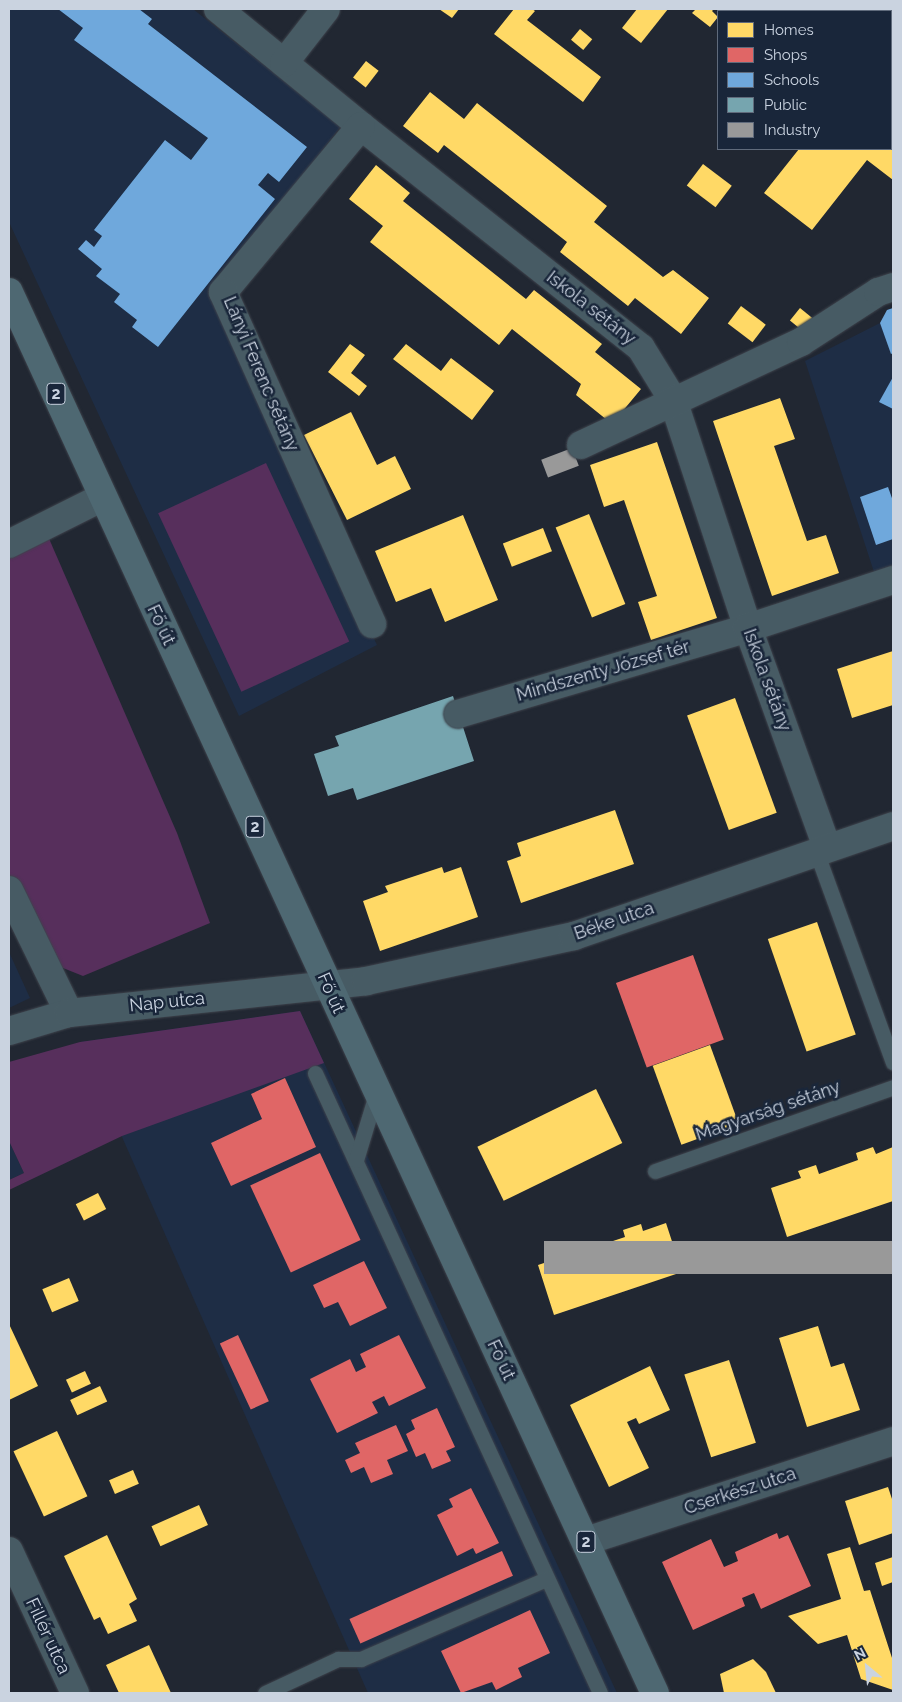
<!DOCTYPE html>
<meta charset="utf-8">
<style>
body{margin:0}
#map{position:relative;width:902px;height:1702px;overflow:hidden;background:#212732;font-family:Raleway,sans-serif}
div>[style]{position:absolute}
.built>*{inset:0;background:#1e2d45}
.green>*{inset:0;background:#572f5c;transform-origin:0 0}
.homes>*{inset:0;background:#ffd966;transform-origin:0 0}
.shops>*{inset:0;background:#e06666;transform-origin:0 0}
.schools>*{inset:0;background:#6fa8dc}
.public>*{inset:0;background:#76a5af}
.industry>*{inset:0;background:#999;transform-origin:0 0}
.roads{filter:drop-shadow(0 0 1px #3e434c) drop-shadow(0 0 1px #3e434c)}
.service>*{height:15px;margin:-7.5px;padding:0 7.5px;transform-origin:7.5px;border-radius:7.5px;background:#475b64}
.minor>*{height:28px;margin:-14px;padding:0 14px;transform-origin:14px;border-radius:14px;background:#475b64}
.primary>*{height:28px;margin:-14px;padding:0 14px;transform-origin:14px;border-radius:14px;background:#4e6872}
span{translate:-50% -50%;white-space:nowrap;text-align:center;line-height:1.15;-webkit-text-stroke:5px #19263a;paint-order:stroke}
.shield-label span{padding:1px 4px;background:#19263a;border:1px solid;border-radius:4px;-webkit-text-stroke-width:0}
.shield-label{font-size:16px;color:#cad3e0;font-weight:700}
.street-label{font-size:18px;color:#cad3e0}
.frame{position:absolute;inset:0;border:10px solid #cad3e0;pointer-events:none}
.legend{position:absolute;left:717px;top:10px;width:175px;height:140px;box-sizing:border-box;background:#19263a;border:1px solid #606b7c;margin:0;padding:6px 9px;list-style:none;font-size:15px;color:#cad3e0}
.legend li{display:flex;align-items:center;gap:10px;height:25px}
.legend b{width:25px;border:1px solid #606b7c}
.north{position:absolute;left:842px;top:1642px;width:50px;height:50px;-webkit-text-stroke:4px #19263a;paint-order:stroke;rotate:332deg;font-size:14px;font-weight:700;line-height:20px;text-align:center;color:#cad3e0}
.north::after{content:'';display:block;margin:auto;width:18px;height:22px;background:#cad3e0;clip-path:polygon(50% 0,100% 100%,50% 72%,0 100%)}
</style>
<div id="map">
<div class="built">
<div style="clip-path:polygon(9px 9px,193px 9px,341px 126px,210px 295px,377px 645px,239px 716px,9px 222px)"></div>
<div style="clip-path:polygon(893px 308px,893px 569px,875px 575px,805px 361px,880px 323px,887px 310px)"></div>
<div style="clip-path:polygon(9px 952px,30px 998px,9px 1008px)"></div>
<div style="clip-path:polygon(300px 1011px,617px 1693px,368px 1693px,80px 1042px)"></div>
<div style="clip-path:polygon(9px 1141px,24px 1173px,9px 1180px)"></div>
</div>
<div class="green">
<div style="left:266px;top:463px;width:197px;height:119px;rotate:65deg"></div>
<div style="clip-path:polygon(47px 534px,177px 833px,210px 923px,83px 976px,43px 960px,9px 886px,9px 553px)"></div>
<div style="clip-path:polygon(300px 1011px,324px 1063px,122px 1136px,9px 1190px,9px 1180px,24px 1173px,9px 1141px,9px 1062px,80px 1042px)"></div>
</div>
<div class="homes">
<div style="clip-path:polygon(439px 9px,459px 9px,452px 18px)"></div>
<div style="clip-path:polygon(514px 9px,532px 9px,535px 11px,527px 20px,601px 77px,583px 102px,494px 34px)"></div>
<div style="clip-path:polygon(637px 9px,668px 9px,641px 43px,622px 28px)"></div>
<div style="clip-path:polygon(696px 9px,714px 9px,712px 11px,718px 17px,710px 27px,692px 13px)"></div>
<div style="left:731px;top:9px;width:79px;height:4px"></div>
<div style="left:580px;top:29px;width:16px;height:14px;rotate:40deg"></div>
<div style="left:366px;top:61px;width:16px;height:21px;rotate:38deg"></div>
<div style="clip-path:polygon(430px 92px,464px 119px,477px 103px,607px 206px,594px 222px,663px 277px,673px 270px,709px 298px,681px 334px,635px 298px,628px 306px,560px 252px,567px 242px,444px 145px,438px 153px,403px 126px)"></div>
<div style="clip-path:polygon(893px 111px,893px 180px,867px 160px,812px 230px,764px 193px,799px 149px,891px 149px)"></div>
<div style="left:703px;top:164px;width:36px;height:27px;rotate:37deg"></div>
<div style="clip-path:polygon(376px 165px,410px 193px,403px 201px,526px 299px,534px 290px,602px 344px,595px 352px,641px 389px,612px 424px,576px 395px,581px 384px,512px 329px,499px 345px,370px 242px,383px 226px,349px 199px)"></div>
<div style="left:741px;top:306px;width:31px;height:22px;rotate:37deg"></div>
<div style="left:800px;top:308px;width:19px;height:16px;rotate:39deg"></div>
<div style="clip-path:polygon(350px 344px,365px 355px,351px 373px,367px 386px,359px 396px,328px 372px)"></div>
<div style="clip-path:polygon(406px 344px,441px 371px,451px 358px,494px 391px,472px 420px,393px 359px)"></div>
<div style="clip-path:polygon(780px 398px,795px 439px,774px 446px,807px 541px,826px 535px,839px 573px,772px 596px,713px 421px)"></div>
<div style="clip-path:polygon(351px 412px,377px 465px,395px 456px,411px 489px,347px 520px,304px 435px)"></div>
<div style="clip-path:polygon(657px 442px,717px 618px,651px 640px,638px 602px,657px 596px,624px 500px,604px 507px,590px 465px)"></div>
<div style="left:589px;top:514px;width:97px;height:36px;rotate:68deg"></div>
<div style="clip-path:polygon(463px 515px,498px 600px,445px 622px,431px 588px,396px 602px,375px 551px)"></div>
<div style="left:543px;top:528px;width:25px;height:43px;rotate:69deg"></div>
<div style="clip-path:polygon(893px 651px,893px 705px,852px 718px,837px 669px)"></div>
<div style="left:735px;top:698px;width:122px;height:51px;rotate:70deg"></div>
<div style="clip-path:polygon(615px 810px,634px 864px,521px 903px,507px 861px,521px 856px,517px 843px)"></div>
<div style="clip-path:polygon(442px 867px,444px 873px,461px 867px,478px 917px,380px 951px,363px 901px,388px 892px,385px 886px)"></div>
<div style="left:817px;top:922px;width:119px;height:52px;rotate:71deg"></div>
<div style="left:710px;top:1045px;width:84px;height:61px;rotate:70deg"></div>
<div style="left:596px;top:1089px;width:60px;height:132px;rotate:64deg"></div>
<div style="clip-path:polygon(873px 1147px,876px 1154px,893px 1147px,893px 1201px,787px 1237px,771px 1188px,801px 1178px,798px 1171px,816px 1165px,819px 1174px,858px 1160px,856px 1153px)"></div>
<div style="left:98px;top:1193px;width:18px;height:25px;rotate:63deg"></div>
<div style="clip-path:polygon(666px 1223px,682px 1272px,554px 1315px,538px 1265px,568px 1255px,566px 1248px,584px 1242px,586px 1250px,625px 1237px,623px 1230px,641px 1224px,643px 1231px)"></div>
<div style="left:69px;top:1278px;width:25px;height:29px;rotate:67deg"></div>
<div style="clip-path:polygon(9px 1324px,38px 1386px,9px 1400px)"></div>
<div style="clip-path:polygon(818px 1326px,831px 1367px,844px 1363px,860px 1410px,807px 1427px,779px 1338px)"></div>
<div style="left:729px;top:1360px;width:87px;height:47px;rotate:72deg"></div>
<div style="clip-path:polygon(650px 1366px,670px 1410px,639px 1424px,636px 1418px,627px 1422px,649px 1468px,609px 1487px,570px 1405px)"></div>
<div style="left:85px;top:1371px;width:14px;height:21px;rotate:65deg"></div>
<div style="left:100px;top:1386px;width:17px;height:33px;rotate:65deg"></div>
<div style="left:57px;top:1431px;width:72px;height:48px;rotate:65deg"></div>
<div style="left:133px;top:1470px;width:15px;height:26px;rotate:67deg"></div>
<div style="clip-path:polygon(888px 1487px,893px 1502px,893px 1533px,859px 1545px,845px 1501px)"></div>
<div style="left:199px;top:1505px;width:22px;height:52px;rotate:66deg"></div>
<div style="clip-path:polygon(107px 1535px,137px 1599px,129px 1604px,137px 1621px,108px 1634px,100px 1617px,94px 1620px,64px 1556px)"></div>
<div style="clip-path:polygon(850px 1547px,864px 1591px,870px 1590px,893px 1661px,893px 1690px,861px 1679px,847px 1635px,818px 1644px,788px 1616px,841px 1599px,827px 1554px)"></div>
<div style="clip-path:polygon(893px 1557px,893px 1582px,882px 1586px,875px 1563px)"></div>
<div style="clip-path:polygon(149px 1645px,171px 1693px,119px 1693px,106px 1665px)"></div>
<div style="clip-path:polygon(753px 1659px,766px 1672px,776px 1693px,724px 1693px,720px 1674px)"></div>
</div>
<div class="shops">
<div style="left:693px;top:955px;width:90px;height:82px;rotate:70deg"></div>
<div style="clip-path:polygon(285px 1078px,316px 1147px,231px 1186px,211px 1143px,262px 1119px,251px 1094px)"></div>
<div style="left:320px;top:1153px;width:96px;height:77px;rotate:65deg"></div>
<div style="clip-path:polygon(364px 1261px,387px 1308px,350px 1326px,338px 1302px,324px 1308px,313px 1285px)"></div>
<div style="left:238px;top:1335px;width:73px;height:20px;rotate:65deg"></div>
<div style="clip-path:polygon(399px 1335px,426px 1388px,389px 1406px,384px 1396px,372px 1402px,378px 1413px,337px 1433px,310px 1379px,350px 1359px,356px 1372px,366px 1367px,360px 1354px)"></div>
<div style="clip-path:polygon(437px 1408px,455px 1447px,446px 1451px,451px 1461px,432px 1469px,425px 1453px,416px 1457px,406px 1434px,415px 1429px,411px 1420px)"></div>
<div style="clip-path:polygon(396px 1425px,408px 1451px,387px 1460px,393px 1474px,371px 1483px,364px 1467px,351px 1473px,345px 1460px,360px 1453px,355px 1443px)"></div>
<div style="clip-path:polygon(471px 1488px,499px 1543px,476px 1554px,473px 1548px,457px 1556px,437px 1515px,453px 1507px,449px 1499px)"></div>
<div style="clip-path:polygon(777px 1533px,779px 1539px,788px 1535px,811px 1586px,761px 1609px,754px 1593px,742px 1598px,745px 1606px,693px 1630px,662px 1562px,711px 1539px,724px 1567px,738px 1561px,735px 1552px)"></div>
<div style="left:502px;top:1551px;width:27px;height:167px;rotate:66deg"></div>
<div style="clip-path:polygon(530px 1610px,550px 1653px,518px 1668px,522px 1677px,496px 1690px,492px 1682px,461px 1693px,441px 1651px)"></div>
</div>
<div class="schools">
<div style="clip-path:polygon(58px 9px,139px 9px,152px 19px,148px 24px,307px 147px,279px 182px,268px 173px,258px 185px,275px 199px,158px 347px,132px 327px,137px 320px,114px 302px,120px 294px,96px 276px,102px 269px,78px 249px,86px 240px,94px 247px,102px 236px,94px 230px,165px 140px,191px 160px,208px 138px,74px 40px,83px 28px)"></div>
<div style="clip-path:polygon(893px 308px,893px 353px,891px 354px,880px 323px,887px 310px)"></div>
<div style="clip-path:polygon(893px 377px,893px 409px,879px 402px)"></div>
<div style="clip-path:polygon(888px 487px,893px 501px,893px 539px,876px 545px,860px 497px)"></div>
</div>
<div class="public">
<div style="clip-path:polygon(453px 696px,474px 761px,357px 800px,353px 788px,328px 796px,314px 754px,339px 746px,335px 736px)"></div>
</div>
<div class="industry">
<div style="left:572px;top:448px;width:19px;height:33px;rotate:69deg"></div>
<div style="left:893px;top:1241px;width:33px;height:349px;rotate:90deg"></div>
</div>
<div class="roads">
<div class="service">
<div style="left:816px;top:851px;width:225px;rotate:70deg"></div>
<div style="left:315px;top:1073px;width:682px;rotate:65.31deg"></div>
<div style="left:356px;top:1160px;width:72px;rotate:-73.1deg"></div>
<div style="left:655px;top:1171px;width:252px;rotate:-19.4deg"></div>
<div style="left:265px;top:1693px;width:81px;rotate:-25deg"></div>
<div style="left:338px;top:1659px;width:23px"></div>
<div style="left:361px;top:1659px;width:202px;rotate:-23.4deg"></div>
</div>
<div class="minor">
<div style="left:218px;top:9px;width:185px;rotate:39.3deg"></div>
<div style="left:361px;top:126px;width:357px;rotate:38.4deg"></div>
<div style="left:641px;top:348px;width:61px;rotate:58.4deg"></div>
<div style="left:673px;top:400px;width:240px;rotate:71.8deg"></div>
<div style="left:748px;top:628px;width:234px;rotate:70.2deg"></div>
<div style="left:284px;top:63px;width:68px;rotate:-52.1deg"></div>
<div style="left:361px;top:126px;width:216px;rotate:129.7deg"></div>
<div style="left:223px;top:292px;width:364px;rotate:65.8deg"></div>
<div style="left:581px;top:445px;width:243px;rotate:-25.1deg"></div>
<div style="left:801px;top:342px;width:92px;rotate:-33deg"></div>
<div style="left:878px;top:292px;width:16px;rotate:-18deg"></div>
<div style="left:9px;top:544px;width:105px;rotate:-26.6deg"></div>
<div style="left:458px;top:714px;width:302px;rotate:-16.5deg"></div>
<div style="left:748px;top:628px;width:153px;rotate:-18.3deg"></div>
<div style="left:9px;top:890px;width:137px;rotate:64deg"></div>
<div style="left:9px;top:1031px;width:63px;rotate:-16.7deg"></div>
<div style="left:69px;top:1013px;width:299px;rotate:-6.1deg"></div>
<div style="left:366px;top:981px;width:213px;rotate:-12.2deg"></div>
<div style="left:574px;top:936px;width:337px;rotate:-19deg"></div>
<div style="left:586px;top:1541px;width:323px;rotate:-18deg"></div>
<div style="left:9px;top:1551px;width:157px;rotate:65.1deg"></div>
</div>
<div class="primary">
<div style="left:9px;top:292px;width:1543px;rotate:65.25deg"></div>
</div>
</div>
<div class="shield-label">
<span style="left:56px;top:394px">2</span>
<span style="left:255px;top:827px">2</span>
<span style="left:586px;top:1542px">2</span>
</div>
<div class="street-label">
<span style="left:591px;top:308px;rotate:38deg">Iskola sétány</span>
<span style="left:261px;top:374px;rotate:67deg">Lányi Ferenc sétány</span>
<span style="left:161px;top:625px;rotate:65deg">Fő út</span>
<span style="left:603px;top:671px;rotate:-16deg">Mindszenty József tér</span>
<span style="left:767px;top:680px;rotate:70deg">Iskola sétány</span>
<span style="left:614px;top:921px;rotate:-19deg">Béke utca</span>
<span style="left:331px;top:993px;rotate:66deg">Fő út</span>
<span style="left:167px;top:1002px;rotate:-6deg">Nap utca</span>
<span style="left:768px;top:1111px;rotate:-19deg">Magyarság sétány</span>
<span style="left:501px;top:1360px;rotate:65deg">Fő út</span>
<span style="left:740px;top:1491px;rotate:-18deg">Cserkész utca</span>
<span style="left:48px;top:1636px;rotate:65deg">Fillér utca</span>
</div>
<div class="frame"></div>
<ul class="legend">
<li><b style="height:14px;background:#ffd966"></b>Homes</li>
<li><b style="height:14px;background:#e06666"></b>Shops</li>
<li><b style="height:14px;background:#6fa8dc"></b>Schools</li>
<li><b style="height:14px;background:#76a5af"></b>Public</li>
<li><b style="height:14px;background:#999"></b>Industry</li>
</ul>
<div class="north">N</div>
</div>
